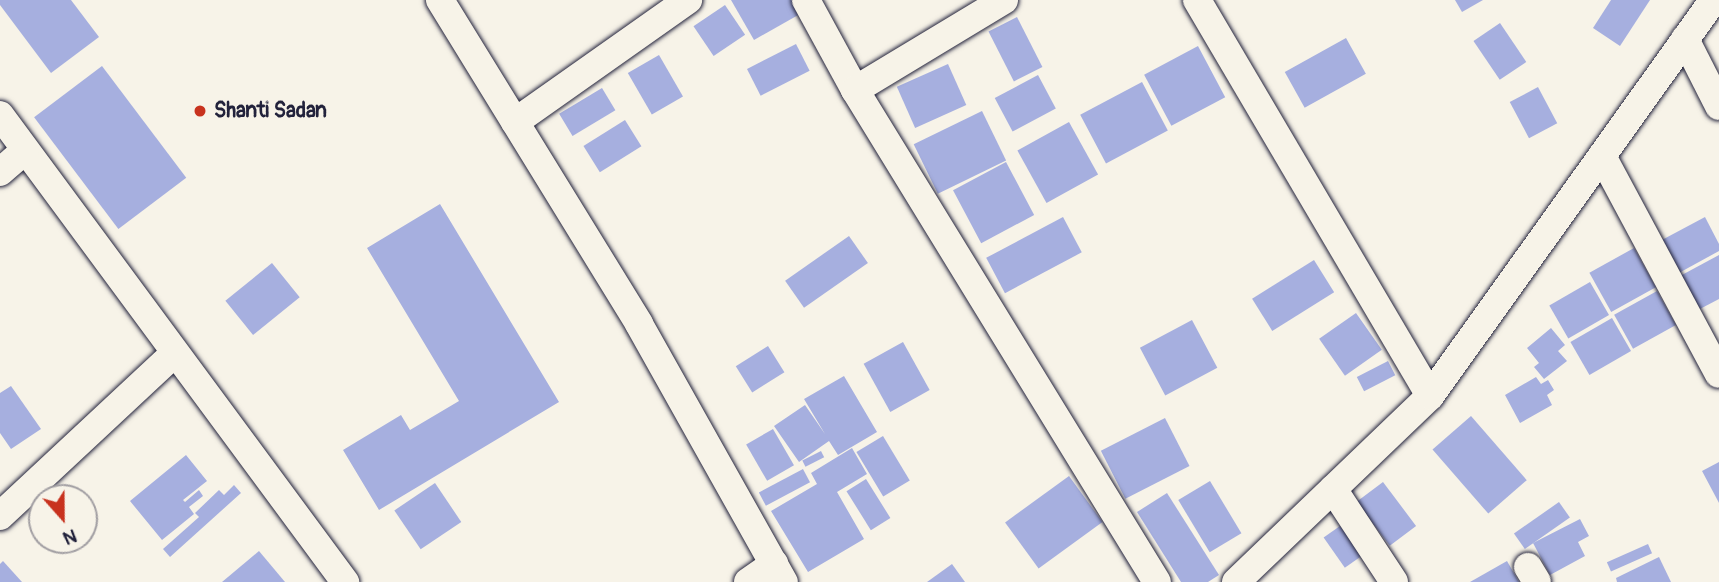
<!DOCTYPE html>
<style>
body{margin:0}
#map{position:relative;width:1719px;height:582px;overflow:hidden;background:#f7f3e8;font-family:Pangolin,sans-serif}
div>[style]{position:absolute}
.building>*{inset:0;background:#a6afdf;transform-origin:0 0}
.roads{filter:drop-shadow(0 0 2px #22223b) drop-shadow(0 0 2px #22223b)}
.street>*{height:28px;margin:-14px;padding:0 14px;transform-origin:14px;border-radius:14px;background:#f7f3e8}
.dots>*{width:19px;height:19px;translate:-50% -50%;box-sizing:border-box;border:4px solid #f7f3e8;border-radius:50%}
span{translate:-50% -50%;white-space:nowrap;text-align:center;line-height:1.15;-webkit-text-stroke:5px #f7f3e8;paint-order:stroke}
.poi-label{font-size:21px;color:#22223b;font-weight:700}
.left{translate:0 -50%;text-align:left}
.north{position:absolute;left:28px;top:484px;width:70px;height:70px;box-sizing:border-box;background:#f7f3e8;border:2px solid #a29fa3;border-radius:50%;rotate:159deg;font-size:19px;font-weight:700;line-height:28px;text-align:center;color:#22223b}
.north::after{content:'';display:block;margin:auto;width:24px;height:32px;background:#c8321e;clip-path:polygon(50% 0,100% 100%,50% 72%,0 100%)}
</style>
<div id="map">
<div class="building">
<div style="clip-path:polygon(0 0,71px 0,99px 37px,51px 73px,0 5px)"></div>
<div style="clip-path:polygon(731px 0,792px 0,800px 14px,754px 40px)"></div>
<div style="clip-path:polygon(1455px 0,1483px 0,1462px 12px)"></div>
<div style="clip-path:polygon(1611px 0,1650px 0,1620px 46px,1593px 28px)"></div>
<div style="left:725px;top:5px;width:36px;height:38px;rotate:56deg"></div>
<div style="left:1017px;top:17px;width:56px;height:32px;rotate:63deg"></div>
<div style="left:1500px;top:23px;width:47px;height:32px;rotate:56deg"></div>
<div style="left:1346px;top:38px;width:41px;height:70px;rotate:61deg"></div>
<div style="left:796px;top:44px;width:30px;height:55px;rotate:63deg"></div>
<div style="left:1198px;top:46px;width:58px;height:61px;rotate:62deg"></div>
<div style="left:659px;top:55px;width:48px;height:36px;rotate:60deg"></div>
<div style="left:948px;top:64px;width:45px;height:56px;rotate:66deg"></div>
<div style="left:102px;top:66px;width:140px;height:85px;rotate:53deg"></div>
<div style="left:1038px;top:75px;width:38px;height:49px;rotate:62deg"></div>
<div style="left:1142px;top:82px;width:55px;height:70px;rotate:62deg"></div>
<div style="left:1538px;top:87px;width:41px;height:32px;rotate:62deg"></div>
<div style="left:602px;top:88px;width:26px;height:50px;rotate:59deg"></div>
<div style="left:982px;top:111px;width:55px;height:76px;rotate:64deg"></div>
<div style="left:625px;top:120px;width:31px;height:49px;rotate:58deg"></div>
<div style="left:1069px;top:122px;width:60px;height:59px;rotate:61deg"></div>
<div style="left:1006px;top:162px;width:60px;height:60px;rotate:62deg"></div>
<div style="clip-path:polygon(440px 204px,559px 402px,379px 510px,343px 450px,401px 415px,410px 430px,459px 401px,367px 248px)"></div>
<div style="left:1063px;top:217px;width:40px;height:87px;rotate:62deg"></div>
<div style="clip-path:polygon(1705px 217px,1719px 244px,1719px 251px,1677px 274px,1660px 241px)"></div>
<div style="left:849px;top:236px;width:33px;height:78px;rotate:55deg"></div>
<div style="left:1634px;top:248px;width:45px;height:51px;rotate:61deg"></div>
<div style="clip-path:polygon(1719px 255px,1719px 299px,1698px 310px,1680px 276px)"></div>
<div style="left:1314px;top:260px;width:38px;height:73px;rotate:58deg"></div>
<div style="left:272px;top:263px;width:44px;height:60px;rotate:51deg"></div>
<div style="left:1590px;top:282px;width:38px;height:47px;rotate:60deg"></div>
<div style="left:1657px;top:291px;width:39px;height:49px;rotate:61deg"></div>
<div style="left:1356px;top:313px;width:45px;height:45px;rotate:55deg"></div>
<div style="left:1612px;top:318px;width:38px;height:48px;rotate:60deg"></div>
<div style="left:1192px;top:320px;width:54px;height:59px;rotate:62deg"></div>
<div style="clip-path:polygon(1551px 328px,1565px 345px,1558px 351px,1567px 361px,1544px 379px,1534px 367px,1539px 363px,1527px 348px)"></div>
<div style="left:903px;top:342px;width:55px;height:45px;rotate:61deg"></div>
<div style="left:768px;top:346px;width:31px;height:38px;rotate:58deg"></div>
<div style="left:1388px;top:361px;width:16px;height:35px;rotate:63deg"></div>
<div style="clip-path:polygon(844px 376px,877px 432px,838px 455px,829px 441px,799px 462px,774px 426px,805px 405px,825px 434px,804px 399px)"></div>
<div style="clip-path:polygon(1536px 377px,1541px 384px,1548px 380px,1554px 390px,1547px 395px,1552px 405px,1520px 423px,1505px 395px)"></div>
<div style="clip-path:polygon(11px 386px,41px 429px,11px 449px,0 433px,0 393px)"></div>
<div style="left:1471px;top:416px;width:85px;height:51px;rotate:49deg"></div>
<div style="left:1165px;top:418px;width:54px;height:72px;rotate:63deg"></div>
<div style="left:773px;top:429px;width:42px;height:31px;rotate:60deg"></div>
<div style="left:883px;top:436px;width:52px;height:31px;rotate:59deg"></div>
<div style="clip-path:polygon(852px 448px,867px 474px,837px 492px,864px 539px,808px 572px,771px 511px,817px 484px,811px 473px)"></div>
<div style="left:821px;top:451px;width:7px;height:21px;rotate:63deg"></div>
<div style="clip-path:polygon(186px 455px,207px 481px,183px 500px,185px 502px,199px 490px,203px 496px,189px 507px,194px 514px,162px 540px,130px 501px)"></div>
<div style="clip-path:polygon(1719px 462px,1719px 503px,1702px 471px)"></div>
<div style="left:803px;top:469px;width:15px;height:50px;rotate:62deg"></div>
<div style="left:1069px;top:476px;width:57px;height:79px;rotate:54deg"></div>
<div style="left:866px;top:479px;width:46px;height:23px;rotate:58deg"></div>
<div style="left:1210px;top:481px;width:61px;height:37px;rotate:59deg"></div>
<div style="left:1383px;top:482px;width:55px;height:33px;rotate:53deg"></div>
<div style="left:435px;top:483px;width:47px;height:49px;rotate:56deg"></div>
<div style="clip-path:polygon(234px 485px,241px 493px,170px 557px,163px 549px,199px 517px,195px 513px,219px 490px,224px 495px)"></div>
<div style="clip-path:polygon(1167px 493px,1219px 575px,1208px 582px,1181px 582px,1137px 512px)"></div>
<div style="left:1559px;top:502px;width:19px;height:55px;rotate:55deg"></div>
<div style="clip-path:polygon(1580px 519px,1589px 536px,1578px 542px,1585px 556px,1550px 575px,1533px 543px)"></div>
<div style="left:1340px;top:526px;width:37px;height:20px;rotate:55deg"></div>
<div style="left:1648px;top:544px;width:10px;height:45px;rotate:66deg"></div>
<div style="clip-path:polygon(259px 551px,285px 582px,222px 582px)"></div>
<div style="clip-path:polygon(1659px 557px,1671px 582px,1617px 582px,1616px 578px)"></div>
<div style="clip-path:polygon(3px 561px,22px 582px,0 582px,0 564px)"></div>
<div style="clip-path:polygon(1507px 561px,1519px 582px,1470px 582px)"></div>
<div style="clip-path:polygon(952px 564px,965px 582px,927px 582px)"></div>
</div>
<div class="roads">
<div class="street">
<div style="left:440px;top:0;width:380px;rotate:58.4deg"></div>
<div style="left:639px;top:324px;width:296px;rotate:60.7deg"></div>
<div style="left:806px;top:0;width:102px;rotate:61.4deg"></div>
<div style="left:855px;top:90px;width:577px;rotate:58.46deg"></div>
<div style="left:1197px;top:0;width:459px;rotate:59.5deg"></div>
<div style="left:1685px;top:39px;width:75px;rotate:63.1deg"></div>
<div style="left:855px;top:90px;width:174px;rotate:-31.1deg"></div>
<div style="left:0;top:115px;width:581px;rotate:53.54deg"></div>
<div style="left:515px;top:122px;width:212px;rotate:-35.2deg"></div>
<div style="left:1602px;top:156px;width:247px;rotate:61.8deg"></div>
<div style="left:0;top:172px;width:33px;rotate:-41deg"></div>
<div style="left:1333px;top:489px;width:111px;rotate:56.7deg"></div>
<div style="left:0;top:516px;width:239px;rotate:-43deg"></div>
<div style="left:1528px;top:567px;width:17px;rotate:59deg"></div>
<div style="left:748px;top:582px;width:32px;rotate:-35deg"></div>
<div style="left:1236px;top:582px;width:269px;rotate:-43.8deg"></div>
<div style="left:1430px;top:396px;width:487px;rotate:-54.4deg"></div>
</div>
</div>
<div class="dots">
<div style="left:200px;top:111px;background:#c8321e"></div>
</div>
<div class="poi-label">
<span class="left" style="left:214px;top:111px">Shanti Sadan</span>
</div>
<div class="north">N</div>
</div>
